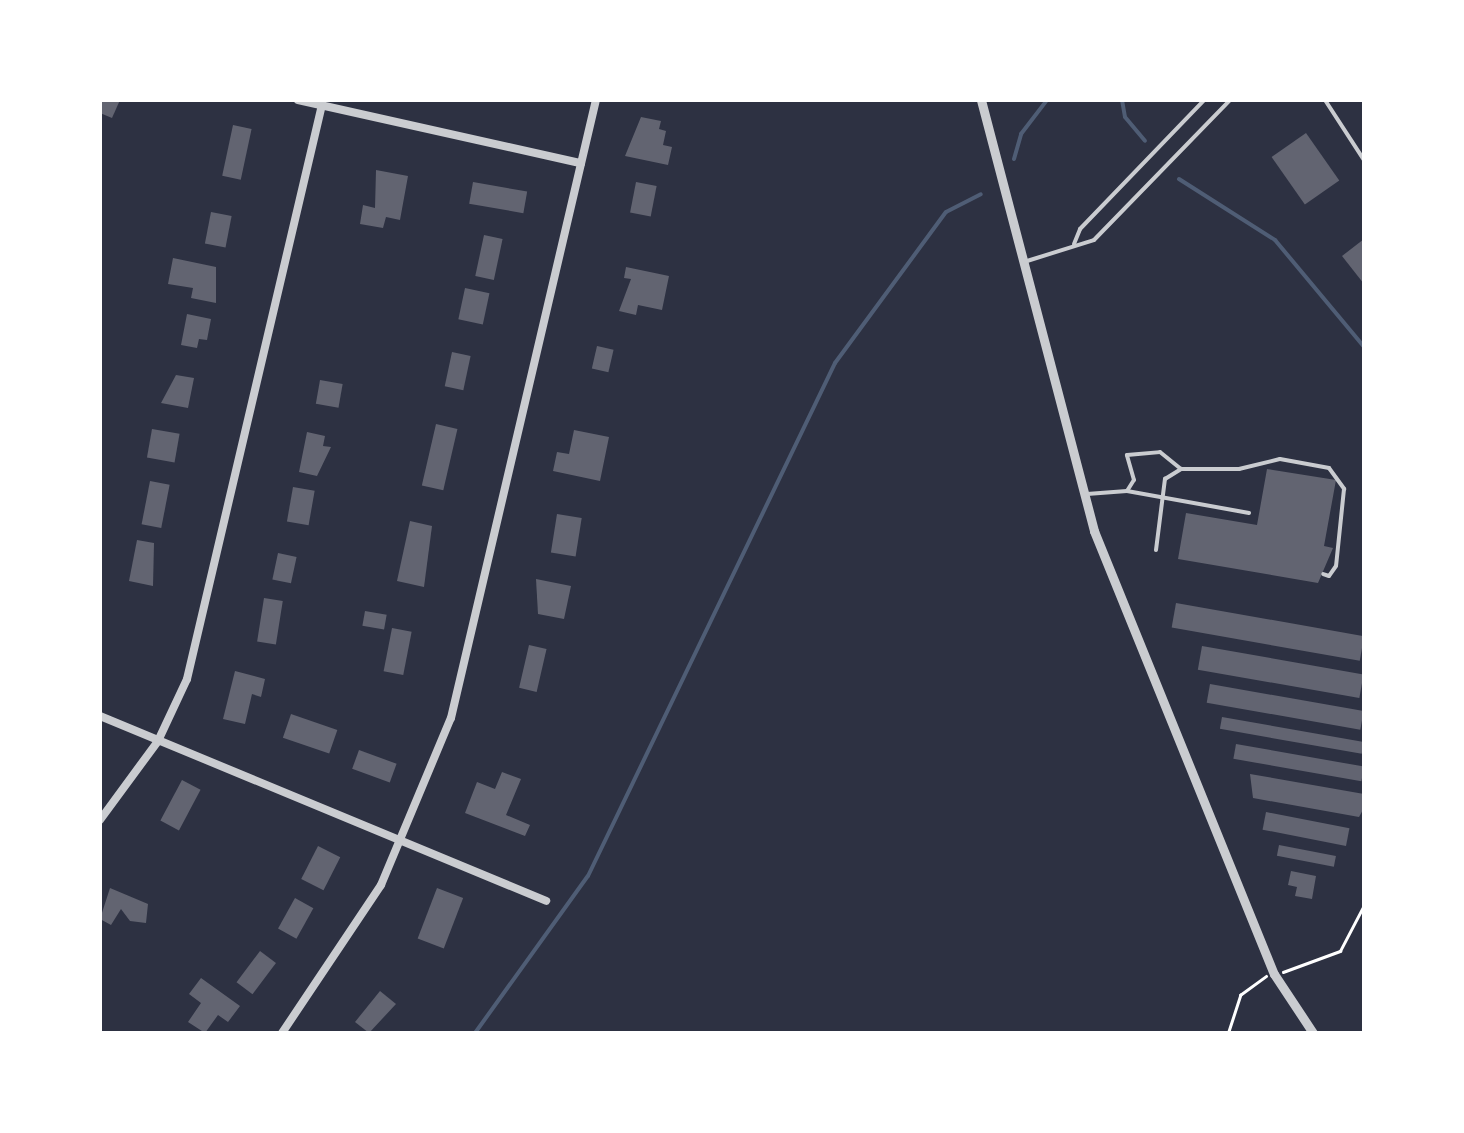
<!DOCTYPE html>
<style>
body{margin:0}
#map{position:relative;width:1464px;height:1133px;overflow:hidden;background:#2d3142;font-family:"Playfair Display",serif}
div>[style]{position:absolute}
.stream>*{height:4px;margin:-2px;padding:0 2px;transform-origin:2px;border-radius:2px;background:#4f5d75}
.building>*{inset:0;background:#626471;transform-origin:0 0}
.path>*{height:2.5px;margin:-1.25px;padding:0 1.25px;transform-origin:1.25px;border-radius:1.25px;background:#fff}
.service>*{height:4px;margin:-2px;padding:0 2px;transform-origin:2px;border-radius:2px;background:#caccd0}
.minor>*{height:8px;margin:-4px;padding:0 4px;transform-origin:4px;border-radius:4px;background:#caccd0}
.tertiary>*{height:9px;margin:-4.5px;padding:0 4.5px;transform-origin:4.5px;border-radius:4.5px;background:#caccd0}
span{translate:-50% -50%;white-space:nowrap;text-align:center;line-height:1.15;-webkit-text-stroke:10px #fff;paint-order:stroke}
.frame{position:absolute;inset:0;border:102px solid #fff;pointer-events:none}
</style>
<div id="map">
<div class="stream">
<div style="left:1122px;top:100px;width:17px;rotate:80deg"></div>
<div style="left:1125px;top:117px;width:31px;rotate:50deg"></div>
<div style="left:1014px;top:159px;width:26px;rotate:-74deg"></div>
<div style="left:1021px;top:134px;width:43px;rotate:-52.6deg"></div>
<div style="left:1179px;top:179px;width:114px;rotate:32.4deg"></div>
<div style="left:1275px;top:240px;width:139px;rotate:50.2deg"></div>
<div style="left:475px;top:1033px;width:193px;rotate:-54.3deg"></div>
<div style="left:588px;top:876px;width:569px;rotate:-64.29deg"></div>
<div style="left:835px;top:363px;width:187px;rotate:-53.7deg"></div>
<div style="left:946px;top:212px;width:39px;rotate:-27deg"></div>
</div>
<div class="building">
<div style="clip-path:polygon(100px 100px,120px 100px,112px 118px,100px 113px)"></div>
<div style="clip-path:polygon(641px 117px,661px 121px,659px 129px,666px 131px,663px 145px,672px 147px,668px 165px,625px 156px)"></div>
<div style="left:233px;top:125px;width:19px;height:52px;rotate:12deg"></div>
<div style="left:1306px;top:133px;width:58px;height:42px;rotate:55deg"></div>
<div style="clip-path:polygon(376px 170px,408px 176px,400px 220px,386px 217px,383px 228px,360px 224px,363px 205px,375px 208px)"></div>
<div style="left:473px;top:182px;width:55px;height:22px;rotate:10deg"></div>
<div style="left:636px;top:182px;width:21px;height:31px;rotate:11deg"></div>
<div style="left:211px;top:212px;width:21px;height:32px;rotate:11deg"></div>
<div style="left:484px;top:235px;width:19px;height:42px;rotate:12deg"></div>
<div style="clip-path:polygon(1364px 239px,1364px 284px,1342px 256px)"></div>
<div style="clip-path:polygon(173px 258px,216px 267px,216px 303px,191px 298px,193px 288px,168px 284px)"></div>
<div style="clip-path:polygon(626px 267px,669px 276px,662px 310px,638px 305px,636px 315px,619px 311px,631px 279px,624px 278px)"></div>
<div style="left:465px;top:288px;width:25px;height:32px;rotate:12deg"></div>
<div style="clip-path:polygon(187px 314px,211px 319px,207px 340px,199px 339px,197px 348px,181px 345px)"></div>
<div style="left:597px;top:346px;width:17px;height:23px;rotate:13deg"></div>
<div style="left:452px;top:352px;width:19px;height:35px;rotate:12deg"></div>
<div style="clip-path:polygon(176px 375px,194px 378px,188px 408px,161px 403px)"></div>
<div style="left:320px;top:380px;width:23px;height:24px;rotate:10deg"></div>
<div style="left:436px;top:424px;width:22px;height:63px;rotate:13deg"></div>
<div style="left:152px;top:429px;width:28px;height:29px;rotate:10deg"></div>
<div style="clip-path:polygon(574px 430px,609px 437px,600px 481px,553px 471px,557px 452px,569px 454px)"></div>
<div style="clip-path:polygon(307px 432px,325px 436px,323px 446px,331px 447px,317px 476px,299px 472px)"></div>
<div style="clip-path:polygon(1267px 469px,1336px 480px,1324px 546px,1333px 548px,1318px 583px,1178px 559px,1186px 513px,1257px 525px)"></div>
<div style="left:150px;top:481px;width:20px;height:44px;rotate:11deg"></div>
<div style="left:293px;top:487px;width:22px;height:35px;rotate:10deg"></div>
<div style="left:557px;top:514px;width:25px;height:39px;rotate:9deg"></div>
<div style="clip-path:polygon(410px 521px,432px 526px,424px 587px,397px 581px)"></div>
<div style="clip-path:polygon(137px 540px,154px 543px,153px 586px,129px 581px)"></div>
<div style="left:278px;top:553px;width:19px;height:27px;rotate:12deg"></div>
<div style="clip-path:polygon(536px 579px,571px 586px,564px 619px,538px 614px)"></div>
<div style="left:264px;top:598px;width:19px;height:44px;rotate:9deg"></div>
<div style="left:1176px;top:603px;width:191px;height:25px;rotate:10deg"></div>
<div style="left:365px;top:611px;width:22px;height:15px;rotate:10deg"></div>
<div style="left:392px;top:628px;width:20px;height:44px;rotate:11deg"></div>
<div style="left:529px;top:645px;width:18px;height:44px;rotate:13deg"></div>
<div style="left:1202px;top:646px;width:164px;height:24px;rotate:10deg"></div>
<div style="clip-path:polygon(235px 671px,265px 679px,261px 697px,252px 694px,245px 724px,223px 719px)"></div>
<div style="left:1210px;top:684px;width:156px;height:19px;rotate:10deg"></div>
<div style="left:291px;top:714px;width:49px;height:25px;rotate:19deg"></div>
<div style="left:1222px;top:717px;width:144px;height:12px;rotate:10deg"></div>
<div style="left:1236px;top:744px;width:130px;height:15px;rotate:10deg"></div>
<div style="left:359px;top:750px;width:40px;height:20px;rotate:20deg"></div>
<div style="clip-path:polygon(502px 772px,521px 779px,506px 815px,530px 825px,525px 836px,465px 813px,477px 782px,495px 789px)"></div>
<div style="clip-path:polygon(1250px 774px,1364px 794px,1364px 808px,1359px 817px,1253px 798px)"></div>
<div style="left:182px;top:780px;width:21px;height:46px;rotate:28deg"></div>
<div style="left:1266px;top:812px;width:85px;height:18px;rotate:11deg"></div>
<div style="left:1279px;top:845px;width:58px;height:11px;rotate:11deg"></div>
<div style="left:318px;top:846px;width:25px;height:37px;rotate:27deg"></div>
<div style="clip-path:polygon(1291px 871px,1316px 876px,1312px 899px,1295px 896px,1297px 887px,1288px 885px)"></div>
<div style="clip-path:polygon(110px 888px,148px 904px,146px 923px,130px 921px,121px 909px,111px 925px,100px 919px)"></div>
<div style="left:437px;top:888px;width:28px;height:54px;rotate:21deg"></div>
<div style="left:295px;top:898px;width:21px;height:35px;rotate:29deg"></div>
<div style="left:260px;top:951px;width:20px;height:39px;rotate:37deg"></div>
<div style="clip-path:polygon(201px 978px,240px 1006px,228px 1022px,218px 1015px,205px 1033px,188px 1022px,201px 1003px,189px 994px)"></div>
<div style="clip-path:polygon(380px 991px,396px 1004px,369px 1033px,355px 1022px)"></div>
</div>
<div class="path">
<div style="left:1283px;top:972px;width:61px;rotate:-20.2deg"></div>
<div style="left:1340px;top:951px;width:52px;rotate:-62.4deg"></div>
<div style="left:1228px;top:1033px;width:40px;rotate:-72deg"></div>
<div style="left:1240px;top:995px;width:32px;rotate:-36deg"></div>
</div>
<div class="service">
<div style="left:1325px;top:100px;width:72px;rotate:57deg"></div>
<div style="left:1074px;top:244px;width:16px;rotate:-68deg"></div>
<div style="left:1080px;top:229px;width:179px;rotate:-46.1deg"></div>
<div style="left:1027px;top:261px;width:70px;rotate:-17.4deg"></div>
<div style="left:1094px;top:240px;width:195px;rotate:-45.8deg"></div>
<div style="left:1127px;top:491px;width:124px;rotate:10.2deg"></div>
<div style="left:1087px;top:494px;width:40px;rotate:-4.3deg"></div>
<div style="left:1127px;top:491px;width:13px;rotate:-58deg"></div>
<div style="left:1134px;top:480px;width:26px;rotate:-106deg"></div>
<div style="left:1127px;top:455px;width:33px;rotate:-5deg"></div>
<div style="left:1160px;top:452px;width:27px;rotate:39deg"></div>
<div style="left:1181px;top:469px;width:58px"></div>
<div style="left:1239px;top:469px;width:42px;rotate:-13.7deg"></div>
<div style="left:1280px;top:459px;width:50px;rotate:10.4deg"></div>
<div style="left:1329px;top:468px;width:26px;rotate:54deg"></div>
<div style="left:1344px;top:489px;width:77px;rotate:95.9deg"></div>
<div style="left:1336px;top:566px;width:12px;rotate:125deg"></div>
<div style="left:1329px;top:576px;width:6px;rotate:-162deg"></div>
<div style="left:1156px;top:550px;width:72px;rotate:-82.8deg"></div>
<div style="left:1165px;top:479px;width:19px;rotate:-32deg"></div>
</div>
<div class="minor">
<div style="left:298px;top:100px;width:290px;rotate:12.6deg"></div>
<div style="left:100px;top:716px;width:483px;rotate:22.5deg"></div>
<div style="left:100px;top:820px;width:98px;rotate:-53.7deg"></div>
<div style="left:158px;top:741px;width:68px;rotate:-64.9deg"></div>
<div style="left:187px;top:679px;width:590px;rotate:-76.77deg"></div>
<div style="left:282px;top:1033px;width:178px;rotate:-56.2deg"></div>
<div style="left:381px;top:885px;width:181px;rotate:-67.3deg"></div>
<div style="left:451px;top:718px;width:635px;rotate:-76.8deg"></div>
</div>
<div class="tertiary">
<div style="left:981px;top:100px;width:446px;rotate:75.3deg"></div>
<div style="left:1094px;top:531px;width:478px;rotate:67.9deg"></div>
<div style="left:1274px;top:974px;width:71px;rotate:56.5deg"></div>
</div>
<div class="frame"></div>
</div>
